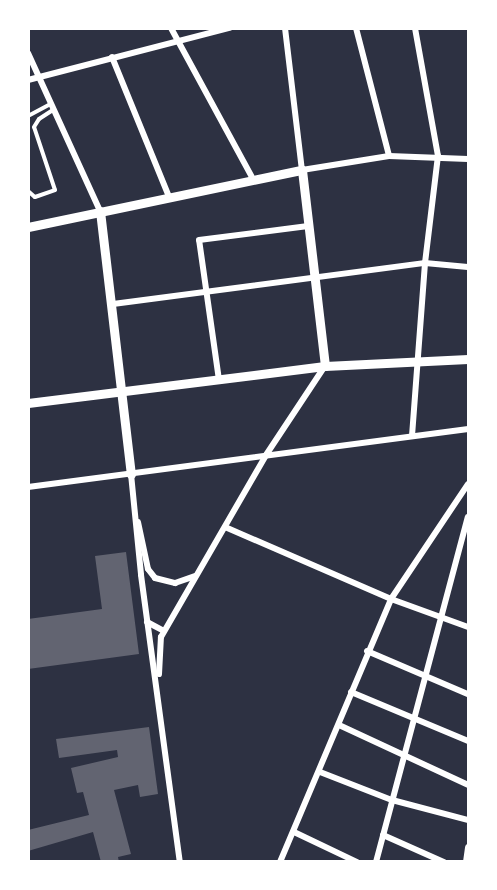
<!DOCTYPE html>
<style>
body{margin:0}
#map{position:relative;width:497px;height:890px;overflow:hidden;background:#2d3142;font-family:Figtree,sans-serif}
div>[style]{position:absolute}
.building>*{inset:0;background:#626471}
.service>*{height:4px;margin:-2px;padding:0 2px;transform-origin:2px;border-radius:2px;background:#fff}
.minor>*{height:6px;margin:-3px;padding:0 3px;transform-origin:3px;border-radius:3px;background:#fff}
.tertiary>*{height:9px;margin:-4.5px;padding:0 4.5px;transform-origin:4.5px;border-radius:4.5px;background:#fff}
span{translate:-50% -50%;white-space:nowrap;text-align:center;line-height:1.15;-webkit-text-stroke:6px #fff;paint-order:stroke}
.frame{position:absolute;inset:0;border:30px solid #fff;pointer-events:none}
</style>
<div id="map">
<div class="building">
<div style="clip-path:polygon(126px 552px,139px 654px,28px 669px,28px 619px,102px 609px,95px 556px)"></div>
<div style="clip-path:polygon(149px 727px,158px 794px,140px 797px,138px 785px,114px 790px,131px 854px,118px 857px,119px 862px,101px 862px,93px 832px,28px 851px,28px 830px,89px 815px,83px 792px,77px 793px,71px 768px,118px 757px,117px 750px,59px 758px,56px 739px)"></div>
</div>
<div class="service">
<div style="left:28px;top:116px;width:26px;rotate:-28deg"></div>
<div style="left:28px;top:191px;width:9px;rotate:41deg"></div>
<div style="left:35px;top:197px;width:21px;rotate:-19deg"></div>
<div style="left:55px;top:190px;width:66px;rotate:-108.4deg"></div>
<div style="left:34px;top:127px;width:9px;rotate:-58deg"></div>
<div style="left:39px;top:119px;width:17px;rotate:-33deg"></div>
</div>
<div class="minor">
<div style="left:171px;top:28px;width:172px;rotate:61.5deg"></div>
<div style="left:285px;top:28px;width:143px;rotate:83.2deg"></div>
<div style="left:302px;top:170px;width:88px;rotate:-9.1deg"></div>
<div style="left:389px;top:156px;width:79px;rotate:2.2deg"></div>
<div style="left:356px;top:28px;width:132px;rotate:75.5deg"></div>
<div style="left:28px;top:53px;width:174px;rotate:65.5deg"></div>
<div style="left:112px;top:57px;width:151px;rotate:67.8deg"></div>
<div style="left:28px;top:80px;width:208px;rotate:-14.5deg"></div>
<div style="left:113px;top:304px;width:315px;rotate:-7.5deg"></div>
<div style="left:425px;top:263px;width:43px;rotate:5.3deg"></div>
<div style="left:219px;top:380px;width:141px;rotate:-98.1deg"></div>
<div style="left:199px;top:240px;width:110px;rotate:-7.3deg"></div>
<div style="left:412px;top:436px;width:173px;rotate:-85.7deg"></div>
<div style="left:425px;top:263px;width:108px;rotate:-83.1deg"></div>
<div style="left:438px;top:156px;width:130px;rotate:-100.2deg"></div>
<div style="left:131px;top:474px;width:101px;rotate:84.3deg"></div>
<div style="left:141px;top:575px;width:290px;rotate:82.3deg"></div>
<div style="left:28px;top:487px;width:444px;rotate:-7.5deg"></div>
<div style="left:138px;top:522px;width:48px;rotate:78deg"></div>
<div style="left:148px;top:569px;width:11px;rotate:52deg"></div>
<div style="left:155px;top:578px;width:21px;rotate:14deg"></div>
<div style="left:175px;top:583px;width:21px;rotate:-19deg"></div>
<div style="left:225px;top:527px;width:181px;rotate:23.4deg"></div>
<div style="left:391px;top:599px;width:82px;rotate:20deg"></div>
<div style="left:147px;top:622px;width:19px;rotate:28deg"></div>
<div style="left:367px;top:651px;width:110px;rotate:23.1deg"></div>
<div style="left:159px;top:674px;width:37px;rotate:-87deg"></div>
<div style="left:161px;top:637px;width:210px;rotate:-60deg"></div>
<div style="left:266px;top:455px;width:107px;rotate:-56.5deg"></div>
<div style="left:351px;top:692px;width:127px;rotate:22.7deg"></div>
<div style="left:339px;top:725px;width:142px;rotate:24.9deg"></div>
<div style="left:320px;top:772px;width:77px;rotate:21.3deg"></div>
<div style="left:392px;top:800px;width:79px;rotate:14.7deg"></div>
<div style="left:294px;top:832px;width:70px;rotate:25.5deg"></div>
<div style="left:383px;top:835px;width:67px;rotate:23.9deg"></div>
<div style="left:280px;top:862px;width:285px;rotate:-67.1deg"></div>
<div style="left:391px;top:599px;width:138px;rotate:-56.2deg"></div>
<div style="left:376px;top:862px;width:357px;rotate:-75.1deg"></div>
<div style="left:466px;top:862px;width:15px;rotate:-82deg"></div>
</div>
<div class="tertiary">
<div style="left:100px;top:211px;width:265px;rotate:83.3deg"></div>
<div style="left:28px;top:227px;width:280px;rotate:-11.8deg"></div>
<div style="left:302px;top:170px;width:197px;rotate:83.3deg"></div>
<div style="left:28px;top:403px;width:299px;rotate:-7.1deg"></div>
<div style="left:325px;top:366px;width:143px;rotate:-2.8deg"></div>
</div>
<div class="frame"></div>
</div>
